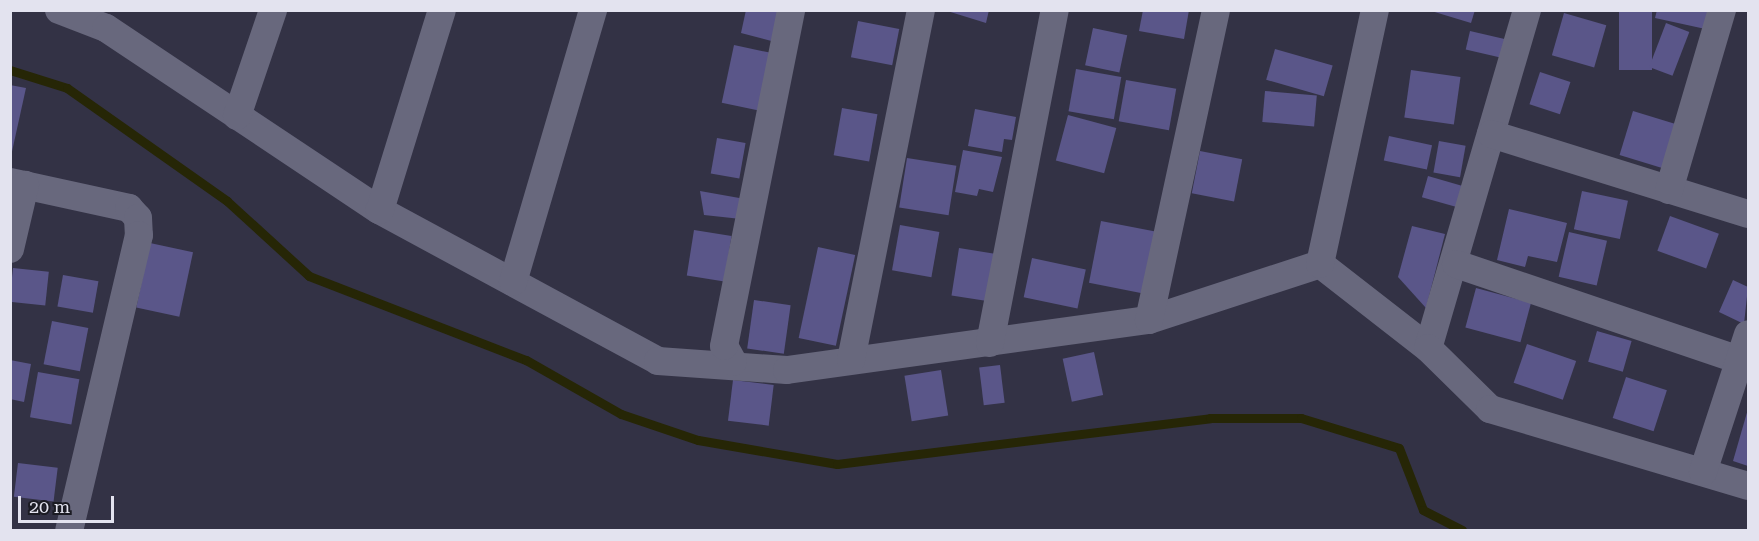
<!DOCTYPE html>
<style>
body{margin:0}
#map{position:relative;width:1759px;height:541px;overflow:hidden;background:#333245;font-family:"Roboto Serif",serif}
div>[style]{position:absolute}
.stream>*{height:9px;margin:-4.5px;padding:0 4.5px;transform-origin:4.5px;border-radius:4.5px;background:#262606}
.building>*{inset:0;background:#5a5689;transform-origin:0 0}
.minor>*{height:28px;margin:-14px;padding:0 14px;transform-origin:14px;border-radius:14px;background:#68687d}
span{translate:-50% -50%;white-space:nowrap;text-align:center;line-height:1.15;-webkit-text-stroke:5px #1b1b23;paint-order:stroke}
.frame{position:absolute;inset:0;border:12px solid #e3e3ef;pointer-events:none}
.scale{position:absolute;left:18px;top:496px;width:96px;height:27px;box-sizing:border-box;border:3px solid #e3e3ef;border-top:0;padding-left:8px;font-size:18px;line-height:21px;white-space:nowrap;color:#e3e3ef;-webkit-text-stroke:4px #1b1b23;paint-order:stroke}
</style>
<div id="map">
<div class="stream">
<div style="left:10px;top:70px;width:60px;rotate:17.5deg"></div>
<div style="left:67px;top:88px;width:196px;rotate:35.2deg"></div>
<div style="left:227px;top:201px;width:111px;rotate:42.4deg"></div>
<div style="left:309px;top:276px;width:233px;rotate:21.2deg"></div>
<div style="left:526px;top:360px;width:109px;rotate:29.6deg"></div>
<div style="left:621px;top:414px;width:81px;rotate:18.7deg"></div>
<div style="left:698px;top:440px;width:141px;rotate:9.8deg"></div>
<div style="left:837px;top:464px;width:376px;rotate:-7deg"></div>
<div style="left:1210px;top:418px;width:91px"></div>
<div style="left:1301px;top:418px;width:102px;rotate:17deg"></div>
<div style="left:1399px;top:448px;width:66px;rotate:68.8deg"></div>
<div style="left:1423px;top:510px;width:44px;rotate:27.1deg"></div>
</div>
<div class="building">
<div style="clip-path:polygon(746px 10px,787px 10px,779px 43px,741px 33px)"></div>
<div style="clip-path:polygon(944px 10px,989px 10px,986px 23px)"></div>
<div style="clip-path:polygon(1143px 10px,1189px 10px,1184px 39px,1139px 31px)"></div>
<div style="clip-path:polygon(1428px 10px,1475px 10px,1471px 23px)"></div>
<div style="left:1619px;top:10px;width:33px;height:60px"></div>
<div style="clip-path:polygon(1657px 10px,1714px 10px,1710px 30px,1655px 18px)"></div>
<div style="left:1564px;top:13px;width:44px;height:44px;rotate:16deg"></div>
<div style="left:858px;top:21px;width:42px;height:37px;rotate:11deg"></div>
<div style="left:1666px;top:23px;width:25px;height:47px;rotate:21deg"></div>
<div style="left:1093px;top:28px;width:35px;height:38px;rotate:12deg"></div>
<div style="left:1470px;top:31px;width:41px;height:19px;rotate:13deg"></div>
<div style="left:734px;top:45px;width:39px;height:59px;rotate:12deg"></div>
<div style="left:1275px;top:49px;width:60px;height:32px;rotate:16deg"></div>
<div style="left:1076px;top:69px;width:46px;height:43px;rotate:10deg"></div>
<div style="left:1411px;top:70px;width:50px;height:48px;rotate:8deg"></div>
<div style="left:1540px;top:72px;width:32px;height:34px;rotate:18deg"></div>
<div style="left:1126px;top:80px;width:51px;height:42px;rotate:10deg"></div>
<div style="clip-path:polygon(10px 85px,26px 88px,11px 156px,10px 156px)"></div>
<div style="left:1265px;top:91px;width:52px;height:31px;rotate:5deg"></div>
<div style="left:842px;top:108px;width:36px;height:48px;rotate:10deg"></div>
<div style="clip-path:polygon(975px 109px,1016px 117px,1012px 140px,1004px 139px,1002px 152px,968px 146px)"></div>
<div style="left:1633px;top:111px;width:53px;height:46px;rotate:17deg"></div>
<div style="left:1068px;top:115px;width:50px;height:47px;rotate:15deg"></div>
<div style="left:1389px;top:136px;width:44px;height:25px;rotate:12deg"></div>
<div style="left:717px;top:138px;width:29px;height:36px;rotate:10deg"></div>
<div style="left:1439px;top:141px;width:27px;height:32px;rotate:10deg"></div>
<div style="clip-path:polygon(963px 150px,1002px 157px,993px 192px,979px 189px,977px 196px,955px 192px)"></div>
<div style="left:1200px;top:151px;width:43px;height:43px;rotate:11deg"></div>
<div style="left:907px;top:158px;width:50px;height:50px;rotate:9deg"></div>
<div style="left:1428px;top:176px;width:36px;height:22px;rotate:16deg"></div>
<div style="clip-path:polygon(700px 191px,745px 199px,741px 219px,704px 215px)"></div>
<div style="left:1582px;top:191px;width:47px;height:39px;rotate:12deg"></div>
<div style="clip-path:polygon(1509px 209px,1567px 223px,1557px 262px,1528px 256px,1525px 267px,1497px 260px)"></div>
<div style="left:1670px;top:216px;width:52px;height:37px;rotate:20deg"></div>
<div style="left:1101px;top:221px;width:58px;height:63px;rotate:11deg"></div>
<div style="left:900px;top:225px;width:40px;height:46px;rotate:10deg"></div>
<div style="clip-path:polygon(1412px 226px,1445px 234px,1426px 308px,1398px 277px)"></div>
<div style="left:694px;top:230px;width:38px;height:46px;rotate:9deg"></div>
<div style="left:1569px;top:232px;width:39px;height:46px;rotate:13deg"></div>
<div style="left:150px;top:243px;width:44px;height:66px;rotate:12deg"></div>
<div style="left:818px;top:247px;width:38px;height:93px;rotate:12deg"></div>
<div style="left:959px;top:248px;width:36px;height:48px;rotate:9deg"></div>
<div style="left:1032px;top:258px;width:55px;height:40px;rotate:12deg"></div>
<div style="left:13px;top:268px;width:36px;height:34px;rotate:6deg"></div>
<div style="left:63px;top:275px;width:36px;height:32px;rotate:10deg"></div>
<div style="clip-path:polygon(1733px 280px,1748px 287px,1744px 324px,1719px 312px)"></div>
<div style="left:1476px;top:288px;width:57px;height:41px;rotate:15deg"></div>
<div style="left:754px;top:300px;width:37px;height:49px;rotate:8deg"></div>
<div style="left:52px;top:321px;width:37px;height:44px;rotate:11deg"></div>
<div style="left:1597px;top:331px;width:36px;height:32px;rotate:16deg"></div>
<div style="left:1527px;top:344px;width:52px;height:41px;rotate:19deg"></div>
<div style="left:1094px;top:352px;width:44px;height:32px;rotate:78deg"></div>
<div style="clip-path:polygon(10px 360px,31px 364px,24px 402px,10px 399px)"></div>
<div style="left:1000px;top:365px;width:38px;height:21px;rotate:83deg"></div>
<div style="left:941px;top:370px;width:46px;height:37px;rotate:81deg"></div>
<div style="left:38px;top:372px;width:42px;height:46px;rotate:10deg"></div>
<div style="left:1626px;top:377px;width:43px;height:43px;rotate:18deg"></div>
<div style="left:733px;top:380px;width:41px;height:41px;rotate:7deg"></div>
<div style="clip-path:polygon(1748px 409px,1748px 466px,1733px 461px)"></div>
<div style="left:18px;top:463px;width:40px;height:34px;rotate:7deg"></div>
</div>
<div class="minor">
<div style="left:59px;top:10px;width:50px;rotate:21deg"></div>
<div style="left:106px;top:28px;width:328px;rotate:33.7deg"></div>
<div style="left:379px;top:210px;width:317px;rotate:28.4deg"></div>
<div style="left:658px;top:361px;width:129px;rotate:4deg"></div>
<div style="left:787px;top:370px;width:365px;rotate:-7.9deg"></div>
<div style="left:1149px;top:320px;width:180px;rotate:-18.1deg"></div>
<div style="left:1320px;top:264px;width:137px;rotate:37.9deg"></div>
<div style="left:1527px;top:10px;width:352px;rotate:106.3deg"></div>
<div style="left:1428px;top:348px;width:87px;rotate:44.5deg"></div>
<div style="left:1490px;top:409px;width:269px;rotate:16.6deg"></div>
<div style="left:237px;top:116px;width:112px;rotate:-71.2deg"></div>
<div style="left:1491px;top:134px;width:269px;rotate:17.3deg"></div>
<div style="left:10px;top:182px;width:122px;rotate:12.3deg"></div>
<div style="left:129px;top:208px;width:13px;rotate:48deg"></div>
<div style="left:138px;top:218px;width:17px;rotate:87deg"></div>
<div style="left:139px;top:235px;width:303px;rotate:103.3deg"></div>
<div style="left:1669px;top:190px;width:188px;rotate:-73.6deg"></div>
<div style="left:380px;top:210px;width:209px;rotate:-72.8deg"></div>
<div style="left:10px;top:249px;width:66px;rotate:-76.8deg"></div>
<div style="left:1320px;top:264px;width:260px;rotate:-77.8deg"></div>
<div style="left:1456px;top:264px;width:300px;rotate:18.7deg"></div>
<div style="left:513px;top:282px;width:284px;rotate:-73.6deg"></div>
<div style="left:1149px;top:320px;width:317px;rotate:-77.8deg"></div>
<div style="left:990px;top:343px;width:339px;rotate:-79deg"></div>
<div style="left:851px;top:360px;width:357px;rotate:-78.7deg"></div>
<div style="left:733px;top:362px;width:18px;rotate:-119deg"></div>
<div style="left:724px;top:346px;width:343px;rotate:-78.7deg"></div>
<div style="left:1703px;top:472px;width:145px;rotate:-71.9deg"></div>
</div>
<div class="frame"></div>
<div class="scale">20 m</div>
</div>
